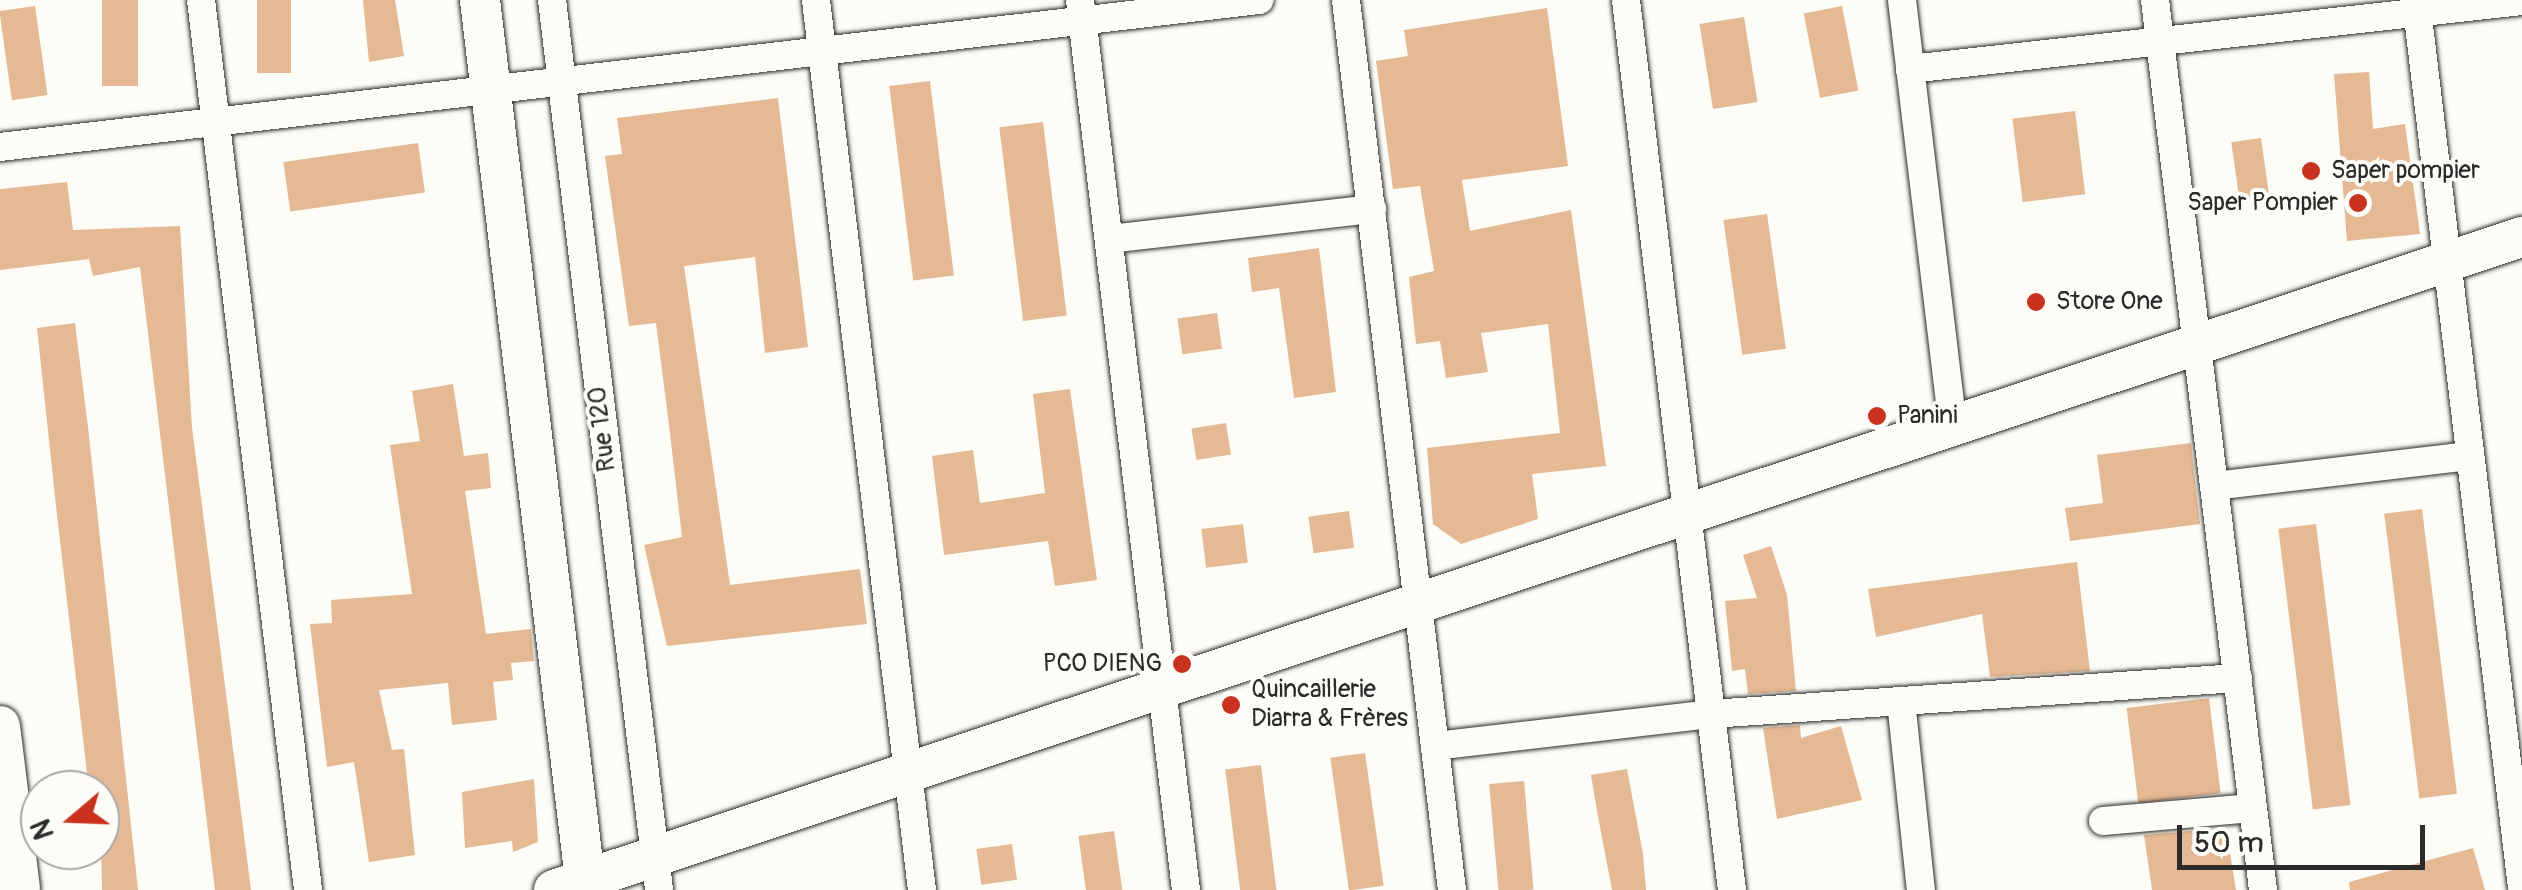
<!DOCTYPE html>
<meta charset="utf-8">
<style>
body{margin:0}
#map{position:relative;width:2522px;height:890px;overflow:hidden;background:#fdfcf7;font-family:Pangolin,sans-serif}
div>[style]{position:absolute}
.building>*{inset:0;background:#e4b994;transform-origin:0 0}
.roads{filter:drop-shadow(0 0 2px #2b2b2b) drop-shadow(0 0 2px #2b2b2b)}
.street>*{height:28px;margin:-14px;padding:0 14px;transform-origin:14px;border-radius:14px;background:#fdfcf7}
.secondary>*{height:40px;margin:-20px;padding:0 20px;transform-origin:20px;border-radius:20px;background:#fdfcf7}
.dots>*{width:28px;height:28px;translate:-50% -50%;box-sizing:border-box;border:5px solid #fdfcf7;border-radius:50%}
span{translate:-50% -50%;white-space:nowrap;text-align:center;line-height:1.15;-webkit-text-stroke:8px #fdfcf7;paint-order:stroke}
.poi-label{font-size:25px;color:#2b2b2b}
.left{translate:0 -50%;text-align:left}
.right{translate:-100% -50%;text-align:right}
.street-label{font-size:25px;color:#2b2b2b}
.north{position:absolute;left:20px;top:770px;width:100px;height:100px;box-sizing:border-box;background:#fdfcf7;border:2px solid #a9a8a5;border-radius:50%;rotate:251deg;font-size:28px;font-weight:700;line-height:40px;text-align:center;color:#2b2b2b}
.north::after{content:'';display:block;margin:auto;width:35px;height:45px;background:#c8321e;clip-path:polygon(50% 0,100% 100%,50% 72%,0 100%)}
.scale{position:absolute;left:2177px;top:825px;width:248px;height:45px;box-sizing:border-box;border:5px solid #2b2b2b;border-top:0;padding-left:12px;font-size:30px;line-height:35px;white-space:nowrap;color:#2b2b2b;-webkit-text-stroke:8px #fdfcf7;paint-order:stroke}
</style>
<div id="map">
<div class="building">
<div style="left:102px;top:0;width:36px;height:86px"></div>
<div style="left:257px;top:0;width:34px;height:73px"></div>
<div style="clip-path:polygon(363px 0,395px 0,404px 56px,369px 62px)"></div>
<div style="left:35px;top:6px;width:90px;height:36px;rotate:82deg"></div>
<div style="left:1842px;top:6px;width:86px;height:39px;rotate:79deg"></div>
<div style="clip-path:polygon(1547px 8px,1568px 166px,1462px 180px,1470px 231px,1571px 210px,1606px 466px,1532px 474px,1538px 519px,1461px 544px,1433px 524px,1427px 448px,1560px 433px,1548px 324px,1481px 333px,1488px 372px,1446px 378px,1440px 341px,1416px 344px,1409px 277px,1434px 271px,1420px 186px,1393px 189px,1376px 61px,1408px 56px,1404px 30px)"></div>
<div style="left:1744px;top:17px;width:86px;height:45px;rotate:81deg"></div>
<div style="clip-path:polygon(2369px 72px,2373px 129px,2405px 124px,2420px 234px,2347px 241px,2334px 74px)"></div>
<div style="left:930px;top:81px;width:196px;height:41px;rotate:83deg"></div>
<div style="clip-path:polygon(778px 98px,808px 347px,765px 353px,755px 257px,684px 266px,730px 585px,860px 569px,867px 624px,667px 646px,644px 545px,682px 537px,669px 425px,656px 323px,629px 326px,605px 156px,622px 154px,617px 118px)"></div>
<div style="left:2075px;top:111px;width:84px;height:63px;rotate:83deg"></div>
<div style="left:1043px;top:122px;width:195px;height:44px;rotate:83deg"></div>
<div style="left:2261px;top:138px;width:60px;height:30px;rotate:82deg"></div>
<div style="left:418px;top:143px;width:50px;height:136px;rotate:82deg"></div>
<div style="clip-path:polygon(67px 182px,73px 230px,180px 226px,192px 427px,251px 890px,215px 890px,140px 267px,93px 276px,89px 259px,0 270px,0 189px)"></div>
<div style="left:1767px;top:214px;width:136px;height:44px;rotate:82deg"></div>
<div style="clip-path:polygon(1319px 248px,1336px 392px,1294px 398px,1279px 288px,1252px 292px,1248px 258px)"></div>
<div style="left:1217px;top:313px;width:36px;height:40px;rotate:82deg"></div>
<div style="clip-path:polygon(75px 323px,88px 427px,138px 890px,102px 890px,100px 790px,89px 790px,57px 515px,37px 328px)"></div>
<div style="clip-path:polygon(453px 384px,464px 456px,488px 453px,491px 488px,465px 491px,486px 634px,531px 629px,534px 661px,511px 663px,513px 680px,493px 682px,497px 720px,452px 725px,448px 683px,379px 690px,392px 750px,404px 749px,415px 855px,369px 862px,354px 762px,327px 767px,310px 624px,332px 623px,331px 600px,412px 594px,390px 445px,420px 441px,412px 391px)"></div>
<div style="clip-path:polygon(1070px 389px,1097px 580px,1055px 586px,1048px 541px,944px 555px,932px 456px,973px 450px,980px 503px,1045px 493px,1033px 394px)"></div>
<div style="left:1226px;top:423px;width:32px;height:35px;rotate:81deg"></div>
<div style="clip-path:polygon(2191px 443px,2200px 524px,2070px 541px,2065px 508px,2103px 503px,2097px 455px)"></div>
<div style="left:2422px;top:509px;width:287px;height:38px;rotate:83deg"></div>
<div style="left:1349px;top:511px;width:37px;height:41px;rotate:82deg"></div>
<div style="left:1243px;top:524px;width:39px;height:42px;rotate:83deg"></div>
<div style="left:2316px;top:524px;width:283px;height:38px;rotate:83deg"></div>
<div style="clip-path:polygon(1771px 546px,1787px 595px,1796px 691px,1748px 694px,1745px 669px,1732px 671px,1725px 601px,1757px 598px,1743px 555px)"></div>
<div style="clip-path:polygon(2077px 562px,2090px 671px,1990px 677px,1982px 614px,1876px 637px,1868px 589px)"></div>
<div style="left:2209px;top:698px;width:96px;height:83px;rotate:83deg"></div>
<div style="clip-path:polygon(1800px 725px,1801px 738px,1841px 726px,1862px 800px,1777px 819px,1763px 728px)"></div>
<div style="left:1365px;top:753px;width:134px;height:35px;rotate:82deg"></div>
<div style="left:1261px;top:765px;width:126px;height:36px;rotate:83deg"></div>
<div style="clip-path:polygon(1627px 769px,1643px 854px,1646px 890px,1612px 890px,1597px 811px,1591px 775px)"></div>
<div style="clip-path:polygon(534px 779px,538px 842px,513px 852px,512px 841px,465px 848px,462px 792px)"></div>
<div style="left:1524px;top:781px;width:109px;height:35px;rotate:85deg"></div>
<div style="clip-path:polygon(2226px 828px,2236px 890px,2152px 890px,2144px 835px)"></div>
<div style="left:1114px;top:831px;width:60px;height:36px;rotate:82deg"></div>
<div style="left:1012px;top:844px;width:36px;height:36px;rotate:82deg"></div>
<div style="clip-path:polygon(2473px 848px,2485px 890px,2350px 890px,2349px 882px)"></div>
</div>
<div class="roads">
<div class="street">
<div style="left:201px;top:0;width:896px;rotate:83.14deg"></div>
<div style="left:552px;top:0;width:896px;rotate:83.14deg"></div>
<div style="left:816px;top:0;width:896px;rotate:83.21deg"></div>
<div style="left:1080px;top:0;width:896px;rotate:83.21deg"></div>
<div style="left:1346px;top:0;width:896px;rotate:83.21deg"></div>
<div style="left:1626px;top:0;width:896px;rotate:83.21deg"></div>
<div style="left:1902px;top:0;width:432px;rotate:83.2deg"></div>
<div style="left:2155px;top:0;width:897px;rotate:83.08deg"></div>
<div style="left:2416px;top:0;width:893px;rotate:83.19deg"></div>
<div style="left:1910px;top:69px;width:616px;rotate:-6.34deg"></div>
<div style="left:0;top:147px;width:1268px;rotate:-6.66deg"></div>
<div style="left:1109px;top:239px;width:265px;rotate:-6.5deg"></div>
<div style="left:2214px;top:486px;width:258px;rotate:-6.7deg"></div>
<div style="left:1901px;top:701px;width:190px;rotate:84deg"></div>
<div style="left:1435px;top:746px;width:278px;rotate:-6.6deg"></div>
<div style="left:1711px;top:714px;width:528px;rotate:-3.91deg"></div>
<div style="left:2103px;top:821px;width:150px;rotate:-5deg"></div>
</div>
<div class="secondary">
<div style="left:480px;top:0;width:885px;rotate:83.19deg"></div>
<div style="left:0;top:726px;width:165px;rotate:83deg"></div>
<div style="left:554px;top:890px;width:2074px;rotate:-18.36deg"></div>
</div>
</div>
<div class="dots">
<div style="left:2311px;top:171px;background:#c8321e"></div>
<div style="left:2358px;top:203px;background:#c8321e"></div>
<div style="left:2036px;top:302px;background:#c8321e"></div>
<div style="left:1877px;top:416px;background:#c8321e"></div>
<div style="left:1182px;top:664px;background:#c8321e"></div>
<div style="left:1231px;top:705px;background:#c8321e"></div>
</div>
<div class="poi-label">
<span class="left" style="left:2331px;top:171px">Saper pompier</span>
<span class="right" style="left:2338px;top:203px">Saper Pompier</span>
<span class="left" style="left:2056px;top:302px">Store One</span>
<span class="left" style="left:1897px;top:416px">Panini</span>
<span class="right" style="left:1162px;top:664px">PCO DIENG</span>
<span class="left" style="left:1251px;top:705px">Quincaillerie<br>Diarra &amp; Frères</span>
</div>
<div class="street-label">
<span style="left:603px;top:429px;rotate:-97deg">Rue 120</span>
</div>
<div class="north">N</div>
<div class="scale">50 m</div>
</div>
